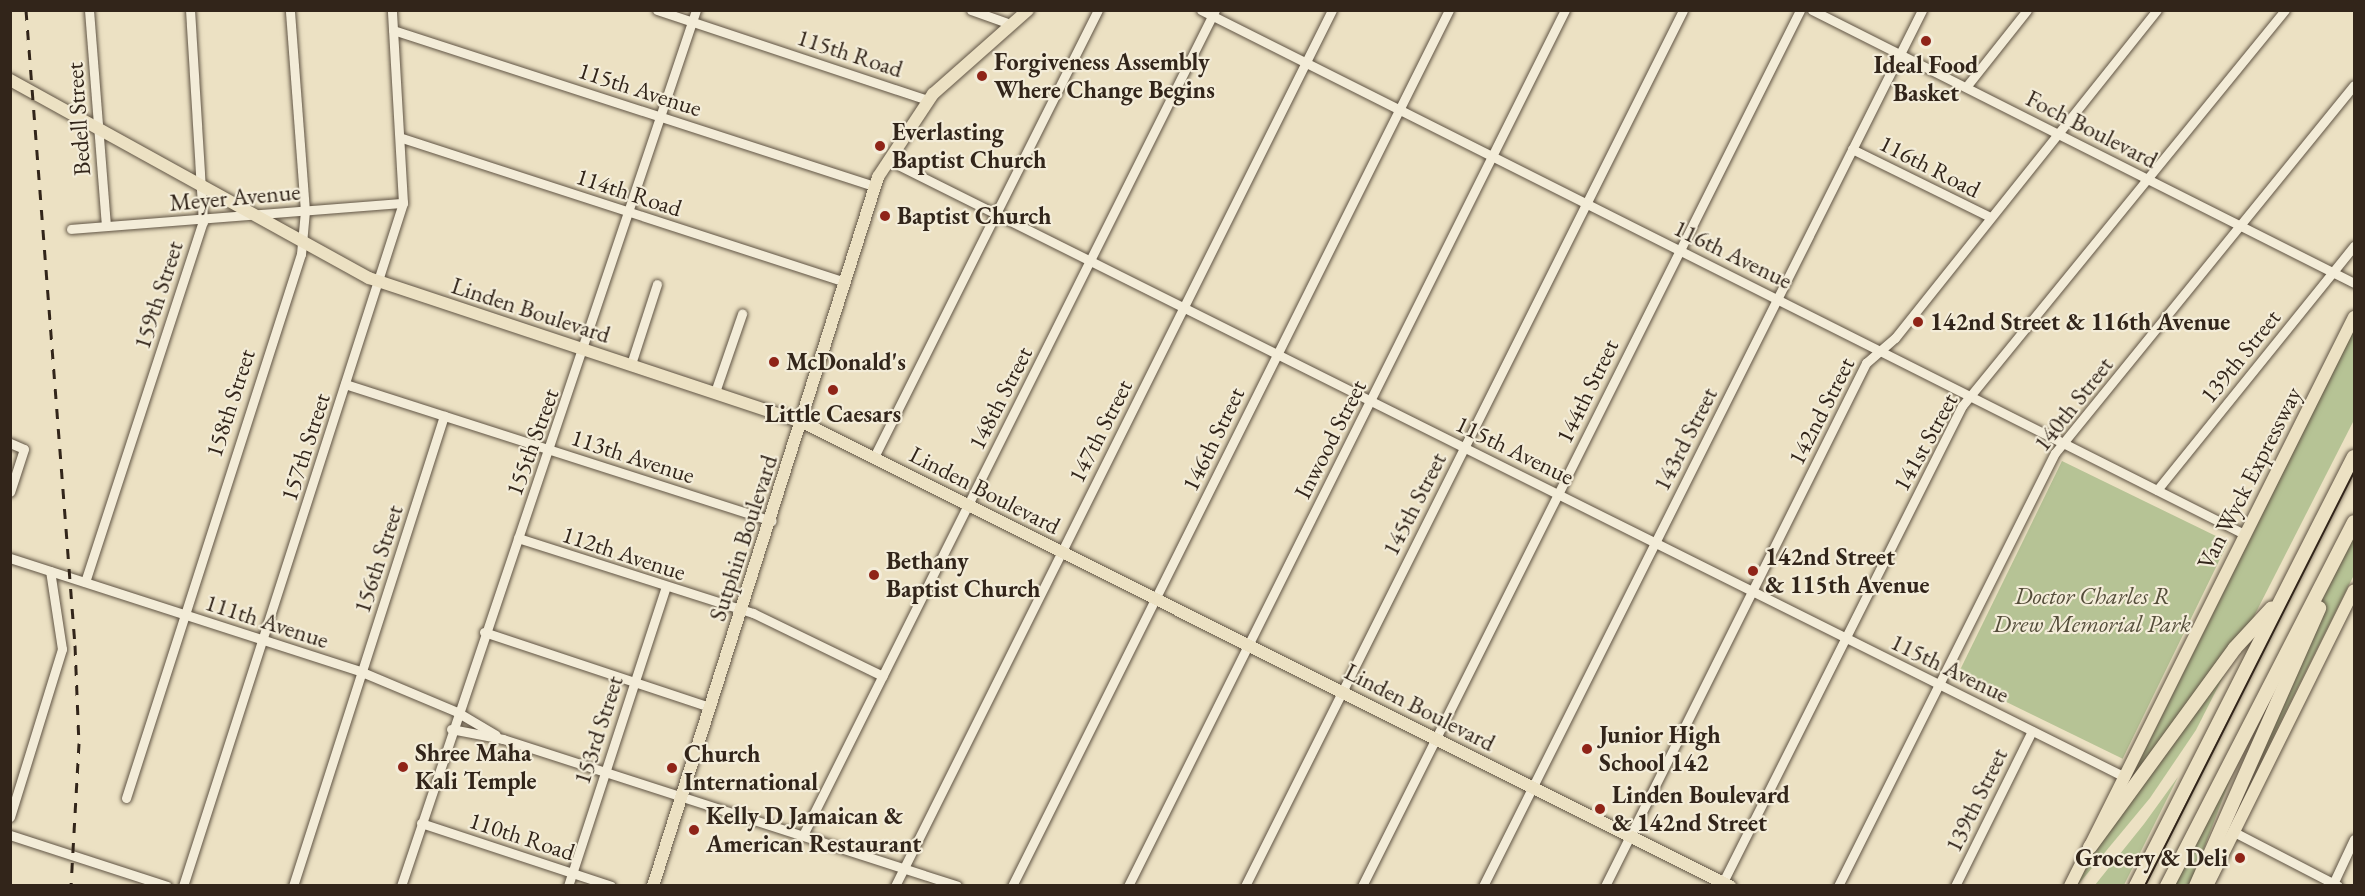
<!DOCTYPE html>
<style>
body{margin:0}
#map{position:relative;width:2365px;height:896px;overflow:hidden;background:#ece1c3;font-family:"EB Garamond",serif}
div>[style]{position:absolute}
.green>*{inset:0;background:#b6c395;transform-origin:0 0}
.roads{filter:drop-shadow(0 0 2px #605444) drop-shadow(0 0 2px #605444)}
.minor>*{height:9px;margin:-4.5px;padding:0 4.5px;transform-origin:4.5px;border-radius:4.5px;background:#f3ecd8}
.major>*{height:12px;margin:-6px;padding:0 6px;transform-origin:6px;border-radius:6px;background:#ece1c3}
.highway>*{height:14px;margin:-7px;padding:0 7px;transform-origin:7px;border-radius:7px;background:#ece1c3}
.tram>*{height:1.5px;margin:-0.75px;padding:0 0.75px;transform-origin:0.75px;border-radius:0.75px;background:#32251a}
.rail>*{height:3px;margin-top:-1.5px;transform-origin:0;background:repeating-linear-gradient(90deg,#32251a 0 10px,transparent 0 20px)}
.dots>*{width:16px;height:16px;translate:-50% -50%;box-sizing:border-box;border:3px solid #f3ecd8;border-radius:50%}
span{translate:-50% -50%;white-space:nowrap;text-align:center;line-height:1.15;-webkit-text-stroke:4.5px #f3ecd8;paint-order:stroke}
.street-label{font-size:24px;color:#32251a}
.poi-label{font-size:24px;color:#32251a;font-weight:700}
.left{translate:0 -50%;text-align:left}
.right{translate:-100% -50%;text-align:right}
.park-label{font-size:24px;color:#534c39;font-style:italic}
.frame{position:absolute;inset:0;border:12px solid #32251a;pointer-events:none}
</style>
<div id="map">
<div class="green">
<div style="clip-path:polygon(2354px 330px,2354px 420px,2196px 730px,2150px 798px,2077px 886px)"></div>
<div style="left:2062px;top:461px;width:185px;height:241px;rotate:26deg"></div>
<div style="clip-path:polygon(2354px 536px,2354px 575px,2225px 833px,2278px 688px)"></div>
<div style="clip-path:polygon(2242px 748px,2190px 885px,2172px 885px)"></div>
<div style="clip-path:polygon(2178px 777px,2124px 885px,2095px 885px,2144px 824px)"></div>
</div>
<div class="roads">
<div class="minor">
<div style="left:89px;top:10px;width:216px;rotate:85.5deg"></div>
<div style="left:657px;top:10px;width:286px;rotate:18.4deg"></div>
<div style="left:971px;top:10px;width:41px;rotate:19.7deg"></div>
<div style="left:1201px;top:10px;width:1169px;rotate:26.67deg"></div>
<div style="left:1812px;top:10px;width:607px;rotate:26.73deg"></div>
<div style="left:393px;top:30px;width:506px;rotate:17.97deg"></div>
<div style="left:1966px;top:87px;width:98px;rotate:-51.6deg"></div>
<div style="left:402px;top:138px;width:466px;rotate:18deg"></div>
<div style="left:1852px;top:149px;width:154px;rotate:26.2deg"></div>
<div style="left:888px;top:160px;width:1382px;rotate:26.51deg"></div>
<div style="left:71px;top:229px;width:333px;rotate:-4.5deg"></div>
<div style="left:631px;top:364px;width:84px;rotate:-72deg"></div>
<div style="left:345px;top:384px;width:448px;rotate:17.8deg"></div>
<div style="left:715px;top:392px;width:83px;rotate:-70.9deg"></div>
<div style="left:10px;top:443px;width:15px;rotate:23deg"></div>
<div style="left:24px;top:449px;width:45px;rotate:108deg"></div>
<div style="left:874px;top:457px;width:500px;rotate:-63.4deg"></div>
<div style="left:2157px;top:490px;width:314px;rotate:-51.1deg"></div>
<div style="left:518px;top:538px;width:247px;rotate:17.7deg"></div>
<div style="left:753px;top:613px;width:144px;rotate:25.9deg"></div>
<div style="left:10px;top:558px;width:370px;rotate:17.9deg"></div>
<div style="left:362px;top:672px;width:103px;rotate:22.8deg"></div>
<div style="left:457px;top:712px;width:45px;rotate:30.5deg"></div>
<div style="left:85px;top:582px;width:379px;rotate:-71.9deg"></div>
<div style="left:203px;top:222px;width:212px;rotate:-93.5deg"></div>
<div style="left:484px;top:632px;width:237px;rotate:18.4deg"></div>
<div style="left:451px;top:729px;width:53px;rotate:10.9deg"></div>
<div style="left:503px;top:739px;width:477px;rotate:17.9deg"></div>
<div style="left:126px;top:798px;width:571px;rotate:-72.17deg"></div>
<div style="left:301px;top:254px;width:43px;rotate:-84.7deg"></div>
<div style="left:305px;top:211px;width:202px;rotate:-94.3deg"></div>
<div style="left:10px;top:817px;width:176px;rotate:-72.8deg"></div>
<div style="left:62px;top:649px;width:79px;rotate:-98.7deg"></div>
<div style="left:421px;top:823px;width:200px;rotate:18.3deg"></div>
<div style="left:2234px;top:832px;width:117px;rotate:27.4deg"></div>
<div style="left:10px;top:835px;width:165px;rotate:18deg"></div>
<div style="left:803px;top:835px;width:922px;rotate:-63.46deg"></div>
<div style="left:183px;top:886px;width:718px;rotate:-72.15deg"></div>
<div style="left:403px;top:203px;width:193px;rotate:-93.3deg"></div>
<div style="left:293px;top:886px;width:494px;rotate:-72.2deg"></div>
<div style="left:401px;top:886px;width:924px;rotate:-71.39deg"></div>
<div style="left:568px;top:886px;width:315px;rotate:-71.9deg"></div>
<div style="left:895px;top:886px;width:979px;rotate:-63.49deg"></div>
<div style="left:1012px;top:886px;width:979px;rotate:-63.49deg"></div>
<div style="left:1128px;top:886px;width:979px;rotate:-63.49deg"></div>
<div style="left:1245px;top:886px;width:979px;rotate:-63.43deg"></div>
<div style="left:1362px;top:886px;width:979px;rotate:-63.43deg"></div>
<div style="left:1483px;top:886px;width:980px;rotate:-63.38deg"></div>
<div style="left:1605px;top:886px;width:585px;rotate:-63.48deg"></div>
<div style="left:1866px;top:363px;width:38px;rotate:-41deg"></div>
<div style="left:1895px;top:338px;width:420px;rotate:-51.4deg"></div>
<div style="left:1721px;top:886px;width:537px;rotate:-63.34deg"></div>
<div style="left:1962px;top:406px;width:511px;rotate:-50.8deg"></div>
<div style="left:1838px;top:886px;width:484px;rotate:-63.4deg"></div>
<div style="left:2055px;top:453px;width:474px;rotate:-50.9deg"></div>
<div style="left:1955px;top:886px;width:173px;rotate:-63.6deg"></div>
<div style="left:2332px;top:886px;width:52px;rotate:-64.9deg"></div>
</div>
<div class="major">
<div style="left:10px;top:80px;width:410px;rotate:28.9deg"></div>
<div style="left:369px;top:278px;width:456px;rotate:18.4deg"></div>
<div style="left:802px;top:422px;width:1038px;rotate:26.57deg"></div>
<div style="left:653px;top:886px;width:744px;rotate:-72.39deg"></div>
<div style="left:878px;top:177px;width:100px;rotate:-56.5deg"></div>
<div style="left:933px;top:94px;width:127px;rotate:-41.5deg"></div>
<div style="left:2070px;top:886px;width:636px;rotate:-63.48deg"></div>
<div style="left:2207px;top:886px;width:330px;rotate:-63.6deg"></div>
</div>
<div class="highway">
<div style="left:2090px;top:847px;width:246px;rotate:-53.9deg"></div>
<div style="left:2235px;top:648px;width:54px;rotate:-47.2deg"></div>
<div style="left:2136px;top:886px;width:481px;rotate:-63.1deg"></div>
<div style="left:2167px;top:886px;width:409px;rotate:-62.8deg"></div>
<div style="left:2196px;top:886px;width:304px;rotate:-66.1deg"></div>
</div>
</div>
<div class="tram">
<div style="left:2145px;top:886px;width:463px;rotate:-63.2deg"></div>
</div>
<div class="rail">
<div style="left:26px;top:10px;width:637px;rotate:85.59deg"></div>
<div style="left:75px;top:645px;width:98px;rotate:87.7deg"></div>
<div style="left:79px;top:743px;width:143px;rotate:93.2deg"></div>
</div>
<div class="dots">
<div style="left:1926px;top:41px;background:#8f2418"></div>
<div style="left:982px;top:76px;background:#8f2418"></div>
<div style="left:880px;top:146px;background:#8f2418"></div>
<div style="left:885px;top:216px;background:#8f2418"></div>
<div style="left:1918px;top:322px;background:#8f2418"></div>
<div style="left:774px;top:362px;background:#8f2418"></div>
<div style="left:833px;top:390px;background:#8f2418"></div>
<div style="left:1753px;top:571px;background:#8f2418"></div>
<div style="left:874px;top:575px;background:#8f2418"></div>
<div style="left:1587px;top:749px;background:#8f2418"></div>
<div style="left:403px;top:767px;background:#8f2418"></div>
<div style="left:672px;top:768px;background:#8f2418"></div>
<div style="left:1600px;top:809px;background:#8f2418"></div>
<div style="left:694px;top:830px;background:#8f2418"></div>
<div style="left:2240px;top:858px;background:#8f2418"></div>
</div>
<div class="street-label">
<span style="left:850px;top:53px;rotate:18deg">115th Road</span>
<span style="left:640px;top:89px;rotate:18deg">115th Avenue</span>
<span style="left:78px;top:119px;rotate:-94deg">Bedell Street</span>
<span style="left:2092px;top:129px;rotate:27deg">Foch Boulevard</span>
<span style="left:1930px;top:166px;rotate:27deg">116th Road</span>
<span style="left:629px;top:192px;rotate:18deg">114th Road</span>
<span style="left:235px;top:197px;rotate:-5deg">Meyer Avenue</span>
<span style="left:1733px;top:254px;rotate:26deg">116th Avenue</span>
<span style="left:158px;top:295px;rotate:-72deg">159th Street</span>
<span style="left:531px;top:310px;rotate:18deg">Linden Boulevard</span>
<span style="left:2240px;top:356px;rotate:-51deg">139th Street</span>
<span style="left:1587px;top:391px;rotate:-64deg">144th Street</span>
<span style="left:1000px;top:398px;rotate:-63deg">148th Street</span>
<span style="left:230px;top:403px;rotate:-72deg">158th Street</span>
<span style="left:2073px;top:404px;rotate:-52deg">140th Street</span>
<span style="left:1821px;top:411px;rotate:-63deg">142nd Street</span>
<span style="left:1100px;top:431px;rotate:-63deg">147th Street</span>
<span style="left:1213px;top:439px;rotate:-64deg">146th Street</span>
<span style="left:1330px;top:439px;rotate:-63deg">Inwood Street</span>
<span style="left:1685px;top:439px;rotate:-63deg">143rd Street</span>
<span style="left:532px;top:442px;rotate:-70deg">155th Street</span>
<span style="left:1925px;top:442px;rotate:-61deg">141st Street</span>
<span style="left:305px;top:447px;rotate:-72deg">157th Street</span>
<span style="left:1515px;top:450px;rotate:26deg">115th Avenue</span>
<span style="left:633px;top:456px;rotate:18deg">113th Avenue</span>
<span style="left:2249px;top:478px;rotate:-63deg">Van Wyck Expressway</span>
<span style="left:985px;top:490px;rotate:27deg">Linden Boulevard</span>
<span style="left:1414px;top:504px;rotate:-63deg">145th Street</span>
<span style="left:743px;top:538px;rotate:-72deg">Sutphin Boulevard</span>
<span style="left:624px;top:553px;rotate:18deg">112th Avenue</span>
<span style="left:378px;top:559px;rotate:-72deg">156th Street</span>
<span style="left:267px;top:621px;rotate:18deg">111th Avenue</span>
<span style="left:1950px;top:668px;rotate:26deg">115th Avenue</span>
<span style="left:1420px;top:707px;rotate:27deg">Linden Boulevard</span>
<span style="left:598px;top:730px;rotate:-72deg">153rd Street</span>
<span style="left:1976px;top:800px;rotate:-64deg">139th Street</span>
<span style="left:522px;top:836px;rotate:18deg">110th Road</span>
</div>
<div class="poi-label">
<span class="left" style="left:994px;top:76px">Forgiveness Assembly<br>Where Change Begins</span>
<span style="left:1926px;top:79px">Ideal Food<br>Basket</span>
<span class="left" style="left:892px;top:146px">Everlasting<br>Baptist Church</span>
<span class="left" style="left:897px;top:216px">Baptist Church</span>
<span class="left" style="left:1930px;top:322px">142nd Street &amp; 116th Avenue</span>
<span class="left" style="left:786px;top:362px">McDonald's</span>
<span style="left:833px;top:414px">Little Caesars</span>
<span class="left" style="left:1765px;top:571px">142nd Street<br>&amp; 115th Avenue</span>
<span class="left" style="left:886px;top:575px">Bethany<br>Baptist Church</span>
<span class="left" style="left:1599px;top:749px">Junior High<br>School 142</span>
<span class="left" style="left:415px;top:767px">Shree Maha<br>Kali Temple</span>
<span class="left" style="left:684px;top:768px">Church<br>International</span>
<span class="left" style="left:1612px;top:809px">Linden Boulevard<br>&amp; 142nd Street</span>
<span class="left" style="left:706px;top:830px">Kelly D Jamaican &amp;<br>American Restaurant</span>
<span class="right" style="left:2228px;top:858px">Grocery &amp; Deli</span>
</div>
<div class="park-label">
<span style="left:2092px;top:610px">Doctor Charles R<br>Drew Memorial Park</span>
</div>
<div class="frame"></div>
</div>
